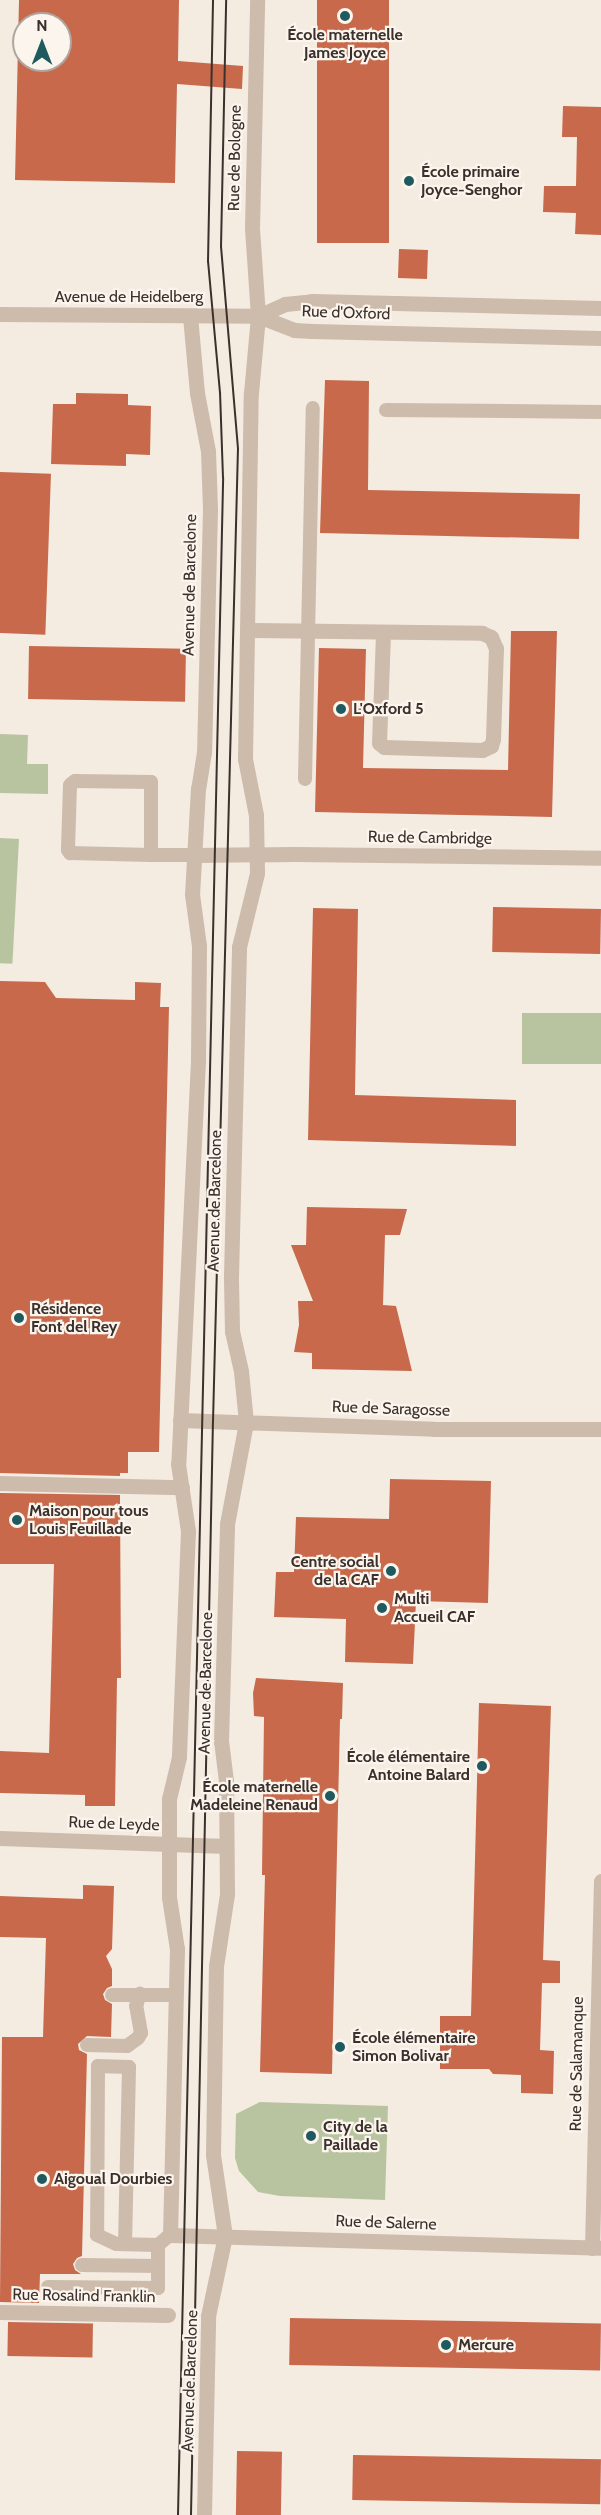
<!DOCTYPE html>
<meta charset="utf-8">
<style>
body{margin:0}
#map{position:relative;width:601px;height:2515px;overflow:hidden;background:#f4ebe1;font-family:Cabin,sans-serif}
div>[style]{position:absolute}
.green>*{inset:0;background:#b8c4a0;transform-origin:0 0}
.building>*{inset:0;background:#c8694b;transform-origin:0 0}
.service>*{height:14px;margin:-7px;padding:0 7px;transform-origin:7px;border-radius:7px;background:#cdbbac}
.pedestrian>*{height:15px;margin:-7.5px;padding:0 7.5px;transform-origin:7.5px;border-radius:7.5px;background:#cdbbac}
.minor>*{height:15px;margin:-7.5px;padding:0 7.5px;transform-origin:7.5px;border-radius:7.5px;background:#cdbbac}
.tertiary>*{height:15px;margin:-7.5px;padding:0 7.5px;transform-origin:7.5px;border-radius:7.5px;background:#cdbbac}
.tram>*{height:1.5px;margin:-0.75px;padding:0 0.75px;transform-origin:0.75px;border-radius:0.75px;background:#3b302b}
.dots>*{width:16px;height:16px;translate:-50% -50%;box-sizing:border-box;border:3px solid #fbf5ee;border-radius:50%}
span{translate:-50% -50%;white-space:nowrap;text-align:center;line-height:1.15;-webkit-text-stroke:4.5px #fbf5ee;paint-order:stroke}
.poi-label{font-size:16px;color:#3b302b;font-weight:700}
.left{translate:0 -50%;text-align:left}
.right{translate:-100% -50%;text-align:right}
.street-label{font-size:16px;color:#3b302b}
.north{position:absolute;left:12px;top:12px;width:60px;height:60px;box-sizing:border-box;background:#fbf5ee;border:2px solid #aea6a0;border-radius:50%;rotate:0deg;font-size:16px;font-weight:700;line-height:24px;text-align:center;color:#3b302b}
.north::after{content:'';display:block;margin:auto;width:21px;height:27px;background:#1f5a5e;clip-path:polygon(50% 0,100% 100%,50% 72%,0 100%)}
</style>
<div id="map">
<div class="green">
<div style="clip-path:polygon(0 734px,28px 735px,27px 764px,48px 764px,48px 794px,0 793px)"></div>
<div style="left:0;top:838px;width:19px;height:125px;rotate:3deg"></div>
<div style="left:522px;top:1013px;width:79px;height:51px"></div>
<div style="clip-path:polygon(260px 2102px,388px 2106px,385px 2200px,280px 2196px,258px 2192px,239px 2171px,235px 2158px,236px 2114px)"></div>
</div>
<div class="building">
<div style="clip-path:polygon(evenodd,19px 0,179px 0,178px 61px,243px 66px,242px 89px,177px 84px,175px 183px,15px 180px,19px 0,24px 24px,60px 24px,60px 60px,24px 60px,24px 24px)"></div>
<div style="left:317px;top:0;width:72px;height:243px"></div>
<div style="clip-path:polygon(563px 106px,601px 107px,601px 235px,575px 234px,576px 213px,543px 212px,544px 186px,576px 186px,577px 137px,562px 137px)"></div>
<div style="left:399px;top:249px;width:29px;height:29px;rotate:2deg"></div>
<div style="clip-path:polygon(325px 380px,369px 381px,368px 490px,580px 494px,579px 539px,320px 533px)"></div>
<div style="clip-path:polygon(76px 393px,128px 394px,128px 405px,151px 406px,150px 455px,126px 454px,126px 466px,51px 464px,53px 404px,76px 404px)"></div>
<div style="left:0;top:472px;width:51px;height:161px;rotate:2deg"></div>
<div style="clip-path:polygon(511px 631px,557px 631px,552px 817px,315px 812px,319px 648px,366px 649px,363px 768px,508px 770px)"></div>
<div style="left:29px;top:646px;width:157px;height:53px;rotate:1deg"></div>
<div style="left:493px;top:907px;width:108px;height:45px;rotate:1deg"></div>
<div style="clip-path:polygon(313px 908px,358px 909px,355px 1095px,516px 1100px,516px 1146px,308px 1140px)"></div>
<div style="clip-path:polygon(0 981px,45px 982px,56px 998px,135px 1000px,135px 982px,161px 983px,160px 1007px,169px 1007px,159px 1452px,128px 1452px,128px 1473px,120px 1473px,120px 1476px,0 1473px)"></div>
<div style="clip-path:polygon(307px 1207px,407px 1209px,400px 1235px,385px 1235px,383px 1305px,396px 1306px,412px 1371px,312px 1369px,312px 1353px,294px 1352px,299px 1325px,298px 1301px,313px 1301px,291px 1245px,306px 1245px)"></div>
<div style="clip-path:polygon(390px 1479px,491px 1481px,488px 1603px,416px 1601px,413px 1664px,345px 1662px,346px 1619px,274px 1617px,276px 1572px,294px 1572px,296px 1517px,389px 1519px)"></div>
<div style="clip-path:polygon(0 1493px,120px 1495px,121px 1678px,117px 1678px,115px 1806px,85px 1806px,85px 1795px,0 1793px,0 1751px,49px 1753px,54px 1564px,0 1564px)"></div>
<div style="clip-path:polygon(256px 1678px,343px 1683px,342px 1719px,340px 1719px,332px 2074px,260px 2072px,265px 1875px,262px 1875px,264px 1717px,254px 1716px,253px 1693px)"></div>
<div style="clip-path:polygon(479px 1703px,551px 1706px,543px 1960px,560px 1961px,560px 1983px,542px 1983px,540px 2050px,554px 2051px,553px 2094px,521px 2093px,521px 2075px,493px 2074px,489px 2069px,440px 2069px,440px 2016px,471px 2016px)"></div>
<div style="clip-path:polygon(83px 1885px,114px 1886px,112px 1949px,106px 1956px,112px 1969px,112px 1986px,107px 1988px,103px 1994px,105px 2000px,112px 2004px,111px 2037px,87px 2036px,78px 2044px,79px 2050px,87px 2054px,82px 2256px,77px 2258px,73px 2264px,75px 2270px,81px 2274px,40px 2274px,39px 2303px,0 2302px,2px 2037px,43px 2037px,46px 1938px,0 1937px,0 1896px,83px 1899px)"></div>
<div style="left:290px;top:2318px;width:311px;height:47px;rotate:1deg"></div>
<div style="left:8px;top:2322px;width:85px;height:34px;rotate:1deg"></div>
<div style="left:237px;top:2451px;width:45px;height:64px;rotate:1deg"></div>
<div style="left:353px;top:2455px;width:248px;height:45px;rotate:1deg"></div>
</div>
<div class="service">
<div style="left:386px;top:410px;width:215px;rotate:0.5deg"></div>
<div style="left:305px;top:779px;width:371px;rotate:-88.8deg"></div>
<div style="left:151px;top:855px;width:73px;rotate:-90deg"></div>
<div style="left:151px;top:782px;width:76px;rotate:-179.2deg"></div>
<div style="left:75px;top:781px;width:6px;rotate:141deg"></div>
<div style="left:70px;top:785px;width:65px;rotate:91.8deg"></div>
<div style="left:68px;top:850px;width:4px;rotate:56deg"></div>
<div style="left:70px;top:853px;width:81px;rotate:1.4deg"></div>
<div style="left:151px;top:855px;width:44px"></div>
<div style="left:112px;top:1995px;width:62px"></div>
<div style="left:87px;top:2045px;width:40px;rotate:1.4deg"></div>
<div style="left:127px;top:2046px;width:14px;rotate:-36deg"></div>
<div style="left:138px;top:2038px;width:6px;rotate:-59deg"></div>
<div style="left:141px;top:2033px;width:27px;rotate:-100deg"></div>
<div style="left:136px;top:2006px;width:13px;rotate:-72deg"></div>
<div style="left:125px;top:2244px;width:177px;rotate:-88.7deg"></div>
<div style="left:129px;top:2067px;width:31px;rotate:-178deg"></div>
<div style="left:98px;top:2066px;width:169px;rotate:90.3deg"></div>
<div style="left:97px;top:2235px;width:21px;rotate:25deg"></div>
<div style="left:116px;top:2244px;width:42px;rotate:1.4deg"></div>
<div style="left:158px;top:2245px;width:16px;rotate:-40deg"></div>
<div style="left:82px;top:2265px;width:76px;rotate:0.8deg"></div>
<div style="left:48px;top:2287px;width:110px;rotate:0.5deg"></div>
<div style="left:158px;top:2288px;width:43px;rotate:-90deg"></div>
</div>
<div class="pedestrian">
<div style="left:0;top:1483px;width:182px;rotate:1.3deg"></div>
<div style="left:0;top:2312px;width:168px;rotate:1deg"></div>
</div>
<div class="minor">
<div style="left:190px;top:316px;width:77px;rotate:84.8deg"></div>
<div style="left:197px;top:393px;width:59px;rotate:79.3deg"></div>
<div style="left:208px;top:451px;width:58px;rotate:88deg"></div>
<div style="left:210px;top:509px;width:243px;rotate:91.4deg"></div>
<div style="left:204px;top:752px;width:36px;rotate:99deg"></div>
<div style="left:198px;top:788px;width:106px;rotate:93.2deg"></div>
<div style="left:192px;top:894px;width:52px;rotate:82.3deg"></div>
<div style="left:199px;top:946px;width:115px;rotate:90.5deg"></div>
<div style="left:198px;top:1061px;width:403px;rotate:92.8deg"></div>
<div style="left:178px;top:1464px;width:68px;rotate:81.5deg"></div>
<div style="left:188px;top:1531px;width:226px;rotate:92.3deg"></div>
<div style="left:179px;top:1757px;width:43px;rotate:103.4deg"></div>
<div style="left:169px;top:1799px;width:98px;rotate:90deg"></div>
<div style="left:169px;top:1897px;width:53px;rotate:81.3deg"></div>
<div style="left:177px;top:1949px;width:286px;rotate:91.4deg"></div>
<div style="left:170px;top:2235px;width:431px;rotate:1.7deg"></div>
<div style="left:248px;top:630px;width:234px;rotate:0.7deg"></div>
<div style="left:482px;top:633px;width:10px;rotate:24deg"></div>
<div style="left:491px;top:637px;width:12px;rotate:66deg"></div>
<div style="left:496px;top:648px;width:91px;rotate:91.9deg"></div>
<div style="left:493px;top:739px;width:7px;rotate:106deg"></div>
<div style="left:491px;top:746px;width:10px;rotate:156deg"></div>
<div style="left:482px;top:750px;width:98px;rotate:-178.2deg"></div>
<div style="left:384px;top:747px;width:6px;rotate:-141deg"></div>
<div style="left:379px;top:743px;width:111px;rotate:-87.9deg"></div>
<div style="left:195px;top:855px;width:100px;rotate:-0.6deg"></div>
<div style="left:295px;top:854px;width:306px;rotate:0.7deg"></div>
<div style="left:180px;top:1420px;width:254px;rotate:2deg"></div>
<div style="left:434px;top:1429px;width:167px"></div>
<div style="left:0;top:1838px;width:226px;rotate:2deg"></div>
<div style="left:592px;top:2248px;width:367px;rotate:-88.6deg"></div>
<div style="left:204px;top:2515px;width:199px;rotate:-88.8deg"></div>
<div style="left:208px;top:2316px;width:82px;rotate:-78deg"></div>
<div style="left:225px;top:2236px;width:82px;rotate:-98.4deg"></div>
<div style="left:213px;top:2155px;width:189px;rotate:-89.1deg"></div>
<div style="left:216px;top:1966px;width:73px;rotate:-81.3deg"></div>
<div style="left:227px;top:1894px;width:113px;rotate:-90.5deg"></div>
<div style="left:226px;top:1781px;width:39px;rotate:-97deg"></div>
<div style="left:221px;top:1742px;width:218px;rotate:-88.4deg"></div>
<div style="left:227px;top:1524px;width:104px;rotate:-79.4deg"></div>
<div style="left:246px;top:1422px;width:51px;rotate:-95.6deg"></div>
<div style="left:241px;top:1371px;width:41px;rotate:-102.7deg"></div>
<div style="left:232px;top:1331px;width:54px;rotate:-91.1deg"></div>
<div style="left:231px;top:1277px;width:330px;rotate:-88.6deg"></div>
<div style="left:239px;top:947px;width:76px;rotate:-76.3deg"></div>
<div style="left:257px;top:873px;width:58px;rotate:-91deg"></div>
<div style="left:256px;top:815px;width:57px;rotate:-101.1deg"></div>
<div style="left:245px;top:759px;width:366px;rotate:-89.1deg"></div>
<div style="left:251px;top:393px;width:77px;rotate:-84.8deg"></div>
<div style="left:258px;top:316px;width:88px;rotate:-93.9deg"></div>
<div style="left:252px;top:228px;width:228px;rotate:-88.7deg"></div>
</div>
<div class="tertiary">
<div style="left:0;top:314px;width:258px;rotate:0.4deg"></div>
<div style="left:258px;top:316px;width:39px;rotate:21deg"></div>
<div style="left:294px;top:330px;width:18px;rotate:3deg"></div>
<div style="left:312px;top:331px;width:289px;rotate:1.4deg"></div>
<div style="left:258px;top:316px;width:30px;rotate:-24deg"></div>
<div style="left:285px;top:304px;width:27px;rotate:-6deg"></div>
<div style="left:312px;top:301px;width:289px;rotate:1.4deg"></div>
</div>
<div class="tram">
<div style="left:178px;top:2515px;width:2037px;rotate:-88.73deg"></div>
<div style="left:223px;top:478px;width:85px;rotate:-92deg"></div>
<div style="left:220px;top:393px;width:132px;rotate:-95.2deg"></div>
<div style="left:208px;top:262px;width:262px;rotate:-88.9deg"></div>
<div style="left:191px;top:2515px;width:1093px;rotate:-88.85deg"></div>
<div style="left:213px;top:1422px;width:973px;rotate:-88.53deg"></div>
<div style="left:238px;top:449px;width:203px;rotate:-94.8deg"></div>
<div style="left:221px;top:247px;width:247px;rotate:-88.8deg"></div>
</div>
<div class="dots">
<div style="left:345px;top:16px;background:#1f5a5e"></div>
<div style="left:409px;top:181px;background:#1f5a5e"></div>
<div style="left:341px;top:709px;background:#1f5a5e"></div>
<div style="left:19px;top:1318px;background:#1f5a5e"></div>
<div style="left:17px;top:1520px;background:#1f5a5e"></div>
<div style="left:391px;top:1571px;background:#1f5a5e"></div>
<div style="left:382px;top:1608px;background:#1f5a5e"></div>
<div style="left:482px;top:1766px;background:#1f5a5e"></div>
<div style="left:330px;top:1796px;background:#1f5a5e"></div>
<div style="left:340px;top:2047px;background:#1f5a5e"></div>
<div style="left:311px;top:2136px;background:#1f5a5e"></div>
<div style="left:42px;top:2179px;background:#1f5a5e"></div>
<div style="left:446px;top:2345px;background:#1f5a5e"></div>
</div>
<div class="poi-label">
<span style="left:345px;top:44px">École maternelle<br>James Joyce</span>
<span class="left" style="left:421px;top:181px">École primaire<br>Joyce-Senghor</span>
<span class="left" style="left:353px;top:709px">L'Oxford 5</span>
<span class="left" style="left:31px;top:1318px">Résidence<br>Font del Rey</span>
<span class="left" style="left:29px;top:1520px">Maison pour tous<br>Louis Feuillade</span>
<span class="right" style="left:379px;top:1571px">Centre social<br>de la CAF</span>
<span class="left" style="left:394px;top:1608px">Multi<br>Accueil CAF</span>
<span class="right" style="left:470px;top:1766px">École élémentaire<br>Antoine Balard</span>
<span class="right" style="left:318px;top:1796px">École maternelle<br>Madeleine Renaud</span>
<span class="left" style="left:352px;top:2047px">École élémentaire<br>Simon Bolivar</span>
<span class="left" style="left:323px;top:2136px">City de la<br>Paillade</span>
<span class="left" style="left:54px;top:2179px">Aigoual Dourbies</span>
<span class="left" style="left:458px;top:2345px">Mercure</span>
</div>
<div class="street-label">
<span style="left:235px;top:158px;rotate:-89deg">Rue de Bologne</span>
<span style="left:129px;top:297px">Avenue de Heidelberg</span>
<span style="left:346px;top:313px;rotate:2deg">Rue d'Oxford</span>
<span style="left:190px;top:585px;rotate:-89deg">Avenue de Barcelone</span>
<span style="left:430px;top:838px;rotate:1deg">Rue de Cambridge</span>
<span style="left:215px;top:1201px;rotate:-89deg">Avenue de Barcelone</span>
<span style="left:391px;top:1409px;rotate:2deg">Rue de Saragosse</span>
<span style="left:206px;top:1683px;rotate:-89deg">Avenue de Barcelone</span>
<span style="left:114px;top:1824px;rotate:2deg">Rue de Leyde</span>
<span style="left:577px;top:2064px;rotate:-89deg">Rue de Salamanque</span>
<span style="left:386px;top:2223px;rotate:2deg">Rue de Salerne</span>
<span style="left:84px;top:2296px;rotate:1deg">Rue Rosalind Franklin</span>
<span style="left:190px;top:2381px;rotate:-88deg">Avenue de Barcelone</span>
</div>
<div class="north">N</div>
</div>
